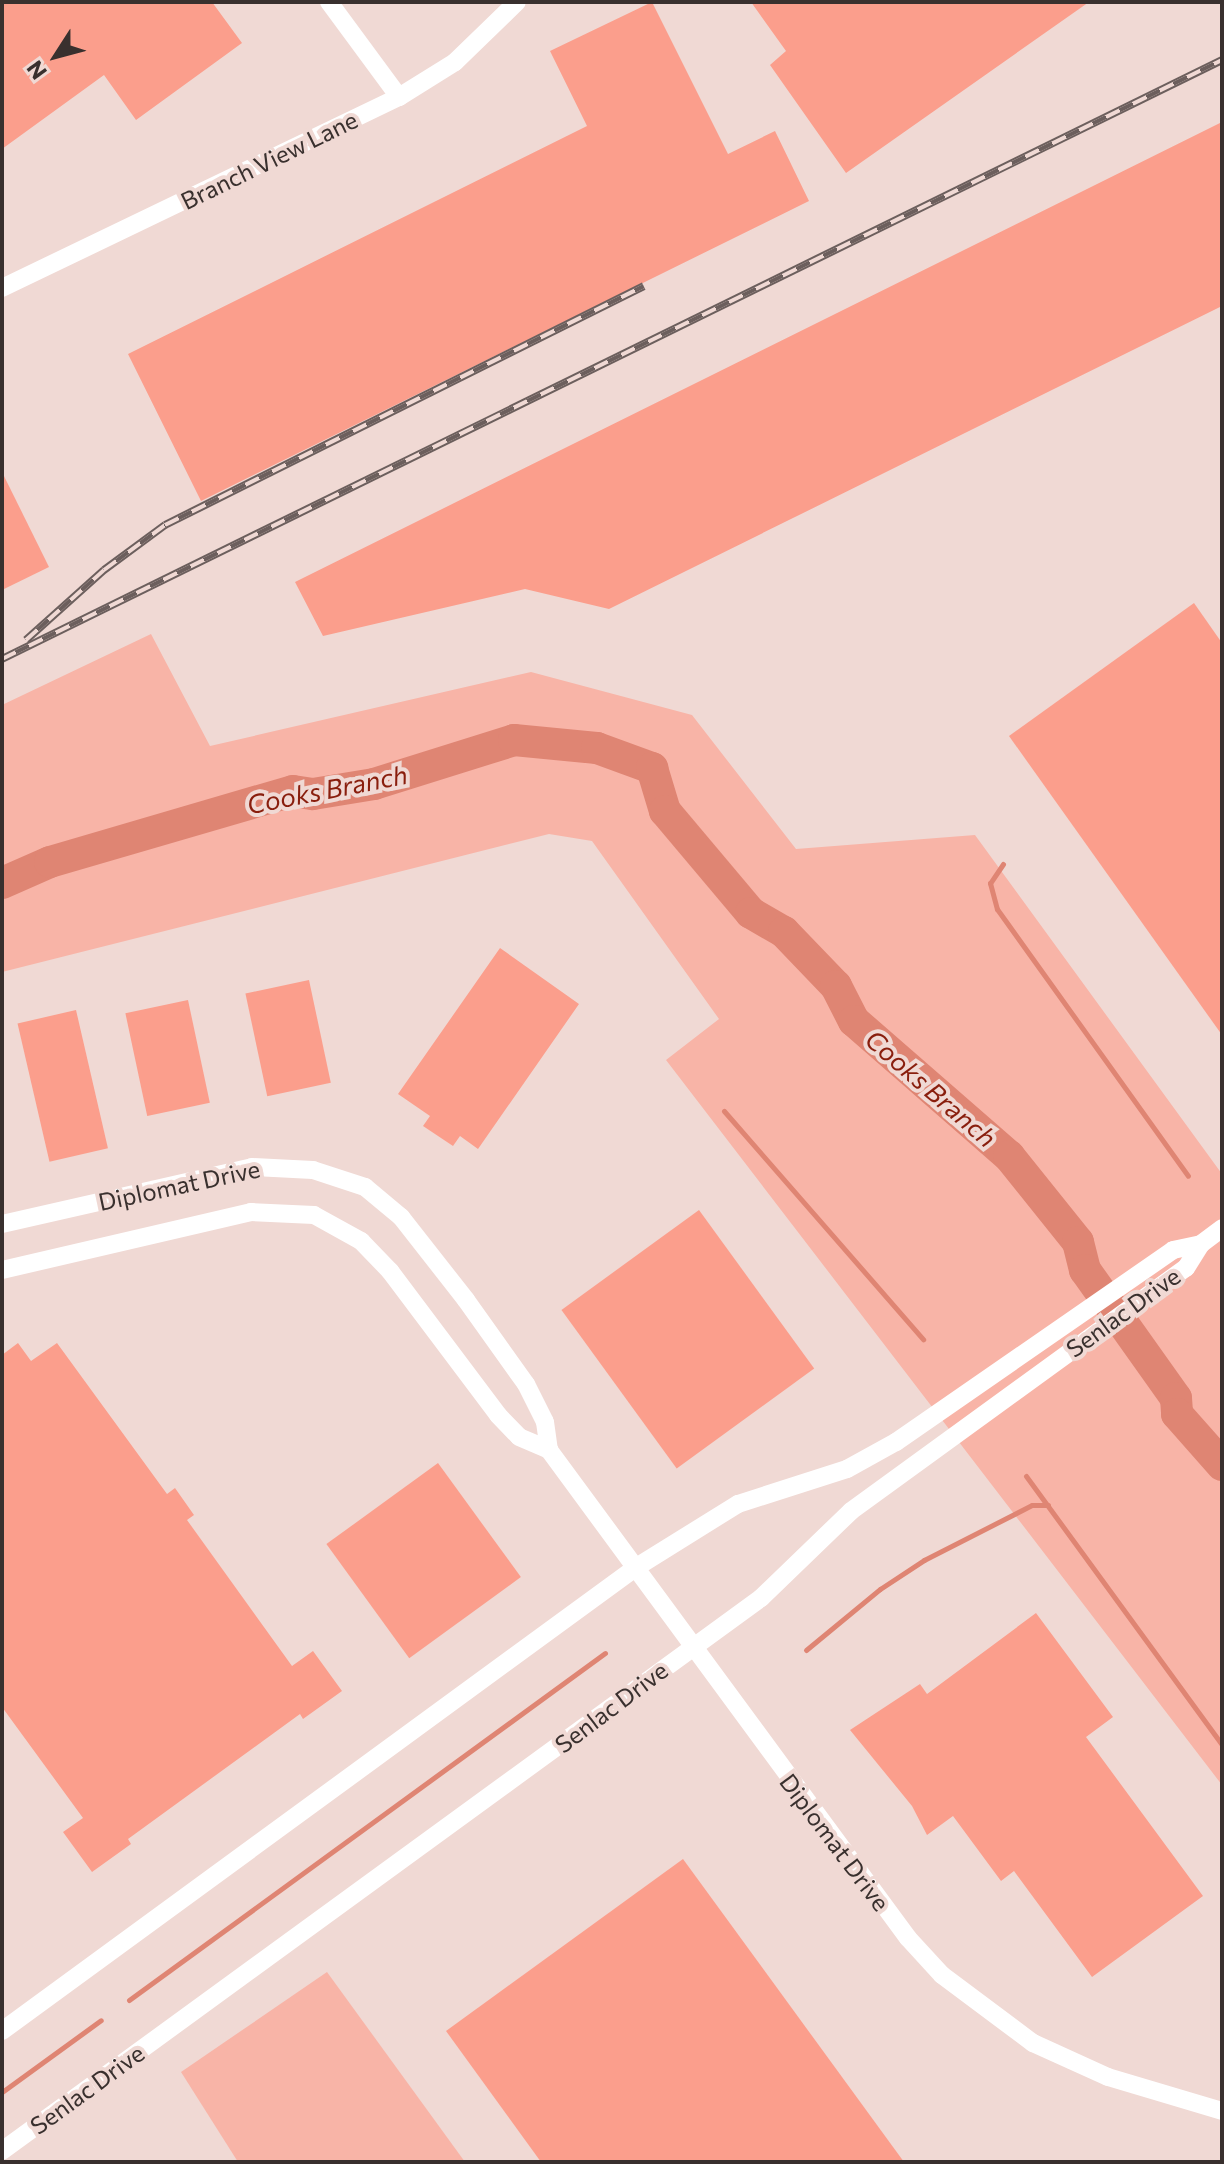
<!DOCTYPE html>
<style>
body{margin:0}
#map{position:relative;width:1224px;height:2164px;overflow:hidden;background:#f0d9d4;font-family:Commissioner,sans-serif}
div>[style]{position:absolute}
.green>*{inset:0;background:#f8b4a7}
.stream>*{height:5px;margin:-2.5px;padding:0 2.5px;transform-origin:2.5px;border-radius:2.5px;background:#df8573}
.river>*{height:32px;margin:-16px;padding:0 16px;transform-origin:16px;border-radius:16px;background:#df8573}
.building>*{inset:0;background:#fb9e8c;transform-origin:0 0}
.minor>*{height:18px;margin:-9px;padding:0 9px;transform-origin:9px;border-radius:9px;background:#fff}
.rail>*{height:8px;margin-top:-4px;transform-origin:0;background:repeating-linear-gradient(90deg,#f0d9d4 0 15px,#6c5f5d 0 30px);box-sizing:border-box;border-block:2px solid #6c5f5d}
span{translate:-50% -50%;white-space:nowrap;text-align:center;line-height:1.15;-webkit-text-stroke:8px #f0d9d4;paint-order:stroke}
.street-label{font-size:24px;color:#39302e}
.water-label{font-size:26px;color:#891e0d;font-style:italic}
.frame{position:absolute;inset:0;border:4px solid #39302e;pointer-events:none}
.north{position:absolute;left:16px;top:16px;width:80px;height:80px;-webkit-text-stroke:6px #f0d9d4;paint-order:stroke;rotate:234deg;font-size:22px;font-weight:700;line-height:32px;text-align:center;color:#39302e}
.north::after{content:'';display:block;margin:auto;width:28px;height:36px;background:#39302e;clip-path:polygon(50% 0,100% 100%,50% 72%,0 100%)}
</style>
<div id="map">
<div class="green">
<div style="clip-path:polygon(151px 634px,210px 746px,531px 672px,692px 715px,796px 849px,975px 835px,1222px 1174px,1222px 1785px,666px 1060px,719px 1019px,592px 841px,549px 834px,2px 972px,2px 705px)"></div>
<div style="clip-path:polygon(327px 1972px,465px 2162px,238px 2162px,181px 2072px)"></div>
</div>
<div class="stream">
<div style="left:1003px;top:864px;width:23px;rotate:124deg"></div>
<div style="left:990px;top:883px;width:27px;rotate:75deg"></div>
<div style="left:997px;top:909px;width:328px;rotate:54.4deg"></div>
<div style="left:724px;top:1111px;width:303px;rotate:48.9deg"></div>
<div style="left:1026px;top:1476px;width:333px;rotate:53.9deg"></div>
<div style="left:806px;top:1650px;width:96px;rotate:-39.5deg"></div>
<div style="left:880px;top:1589px;width:53px;rotate:-33.4deg"></div>
<div style="left:924px;top:1560px;width:121px;rotate:-27deg"></div>
<div style="left:1032px;top:1505px;width:16px"></div>
<div style="left:129px;top:2000px;width:589px;rotate:-36.09deg"></div>
<div style="left:2px;top:2092px;width:122px;rotate:-36deg"></div>
</div>
<div class="river">
<div style="left:2px;top:883px;width:52px;rotate:-23.6deg"></div>
<div style="left:50px;top:862px;width:253px;rotate:-16.3deg"></div>
<div style="left:293px;top:791px;width:20px;rotate:9deg"></div>
<div style="left:313px;top:794px;width:62px;rotate:-9.3deg"></div>
<div style="left:374px;top:784px;width:147px;rotate:-17.4deg"></div>
<div style="left:514px;top:740px;width:83px;rotate:5.5deg"></div>
<div style="left:597px;top:748px;width:59px;rotate:20deg"></div>
<div style="left:652px;top:768px;width:45px;rotate:73.2deg"></div>
<div style="left:665px;top:811px;width:133px;rotate:49.9deg"></div>
<div style="left:751px;top:913px;width:38px;rotate:30deg"></div>
<div style="left:784px;top:932px;width:75px;rotate:46.1deg"></div>
<div style="left:836px;top:986px;width:39px;rotate:63deg"></div>
<div style="left:854px;top:1021px;width:206px;rotate:41.1deg"></div>
<div style="left:1009px;top:1156px;width:110px;rotate:51.3deg"></div>
<div style="left:1078px;top:1242px;width:29px;rotate:76deg"></div>
<div style="left:1085px;top:1270px;width:157px;rotate:54.6deg"></div>
<div style="left:1176px;top:1398px;width:16px;rotate:86deg"></div>
<div style="left:1177px;top:1414px;width:68px;rotate:48.6deg"></div>
</div>
<div class="building">
<div style="clip-path:polygon(2px 2px,212px 2px,242px 43px,136px 120px,104px 75px,2px 149px)"></div>
<div style="clip-path:polygon(652px 2px,728px 154px,775px 131px,809px 201px,201px 501px,128px 354px,587px 126px,550px 51px)"></div>
<div style="clip-path:polygon(751px 2px,1089px 2px,846px 173px,770px 65px,786px 51px)"></div>
<div style="clip-path:polygon(1222px 122px,1222px 306px,609px 609px,525px 589px,323px 636px,295px 582px)"></div>
<div style="clip-path:polygon(2px 472px,49px 567px,2px 590px)"></div>
<div style="clip-path:polygon(1194px 603px,1222px 643px,1222px 1035px,1009px 736px)"></div>
<div style="clip-path:polygon(500px 948px,579px 1004px,478px 1149px,460px 1136px,453px 1146px,423px 1126px,430px 1116px,398px 1094px)"></div>
<div style="left:309px;top:980px;width:105px;height:65px;rotate:78deg"></div>
<div style="left:188px;top:1000px;width:105px;height:64px;rotate:78deg"></div>
<div style="left:76px;top:1010px;width:142px;height:60px;rotate:77deg"></div>
<div style="left:699px;top:1210px;width:196px;height:170px;rotate:54deg"></div>
<div style="clip-path:polygon(18px 1343px,31px 1361px,57px 1343px,167px 1494px,175px 1488px,194px 1515px,187px 1520px,292px 1666px,313px 1651px,342px 1691px,303px 1719px,300px 1714px,128px 1839px,131px 1844px,92px 1872px,63px 1832px,83px 1818px,2px 1707px,2px 1355px)"></div>
<div style="left:438px;top:1463px;width:141px;height:138px;rotate:54deg"></div>
<div style="clip-path:polygon(1036px 1613px,1113px 1717px,1086px 1737px,1203px 1896px,1092px 1977px,1014px 1871px,1001px 1881px,953px 1816px,927px 1835px,912px 1806px,850px 1730px,920px 1684px,927px 1694px)"></div>
<div style="clip-path:polygon(683px 1859px,904px 2162px,541px 2162px,446px 2031px)"></div>
</div>
<div class="minor">
<div style="left:329px;top:2px;width:118px;rotate:53.6deg"></div>
<div style="left:2px;top:288px;width:441px;rotate:-25.7deg"></div>
<div style="left:399px;top:97px;width:66px;rotate:-32deg"></div>
<div style="left:455px;top:62px;width:86px;rotate:-44.1deg"></div>
<div style="left:2px;top:1224px;width:256px;rotate:-12.8deg"></div>
<div style="left:252px;top:1167px;width:61px;rotate:2.8deg"></div>
<div style="left:313px;top:1170px;width:55px;rotate:18.1deg"></div>
<div style="left:365px;top:1187px;width:47px;rotate:39.8deg"></div>
<div style="left:401px;top:1217px;width:105px;rotate:51.9deg"></div>
<div style="left:466px;top:1300px;width:103px;rotate:54.5deg"></div>
<div style="left:526px;top:1384px;width:42px;rotate:63.4deg"></div>
<div style="left:545px;top:1422px;width:28px;rotate:82deg"></div>
<div style="left:549px;top:1450px;width:606px;rotate:53.66deg"></div>
<div style="left:908px;top:1938px;width:50px;rotate:47.4deg"></div>
<div style="left:942px;top:1975px;width:114px;rotate:36.8deg"></div>
<div style="left:1033px;top:2043px;width:82px;rotate:24.4deg"></div>
<div style="left:1108px;top:2077px;width:119px;rotate:16.6deg"></div>
<div style="left:2px;top:1270px;width:256px;rotate:-13.1deg"></div>
<div style="left:251px;top:1212px;width:63px;rotate:2.7deg"></div>
<div style="left:314px;top:1215px;width:54px;rotate:29deg"></div>
<div style="left:361px;top:1241px;width:42px;rotate:46deg"></div>
<div style="left:390px;top:1271px;width:180px;rotate:53.1deg"></div>
<div style="left:498px;top:1415px;width:30px;rotate:46deg"></div>
<div style="left:519px;top:1437px;width:33px;rotate:23deg"></div>
<div style="left:2px;top:2031px;width:784px;rotate:-36.18deg"></div>
<div style="left:635px;top:1568px;width:121px;rotate:-31.9deg"></div>
<div style="left:738px;top:1504px;width:114px;rotate:-17.8deg"></div>
<div style="left:847px;top:1469px;width:56px;rotate:-28.9deg"></div>
<div style="left:896px;top:1442px;width:337px;rotate:-34.7deg"></div>
<div style="left:1173px;top:1250px;width:29px;rotate:-12deg"></div>
<div style="left:2px;top:2151px;width:939px;rotate:-36.08deg"></div>
<div style="left:761px;top:1598px;width:125px;rotate:-44deg"></div>
<div style="left:851px;top:1511px;width:414px;rotate:-36deg"></div>
<div style="left:1186px;top:1268px;width:28px;rotate:-58deg"></div>
<div style="left:1201px;top:1244px;width:26px;rotate:-37deg"></div>
</div>
<div class="rail">
<div style="left:26px;top:640px;width:105px;rotate:-41.9deg"></div>
<div style="left:104px;top:570px;width:76px;rotate:-36.4deg"></div>
<div style="left:165px;top:525px;width:535px;rotate:-26.52deg"></div>
<div style="left:2px;top:659px;width:1359px;rotate:-26.15deg"></div>
</div>
<div class="street-label">
<span style="left:269px;top:160px;rotate:-26deg">Branch View Lane</span>
<span style="left:179px;top:1185px;rotate:-12deg">Diplomat Drive</span>
<span style="left:1123px;top:1312px;rotate:-36deg">Senlac Drive</span>
<span style="left:611px;top:1707px;rotate:-37deg">Senlac Drive</span>
<span style="left:835px;top:1842px;rotate:53deg">Diplomat Drive</span>
<span style="left:87px;top:2089px;rotate:-36deg">Senlac Drive</span>
</div>
<div class="water-label">
<span style="left:327px;top:789px;rotate:-11deg">Cooks Branch</span>
<span style="left:931px;top:1088px;rotate:41deg">Cooks Branch</span>
</div>
<div class="frame"></div>
<div class="north">N</div>
</div>
